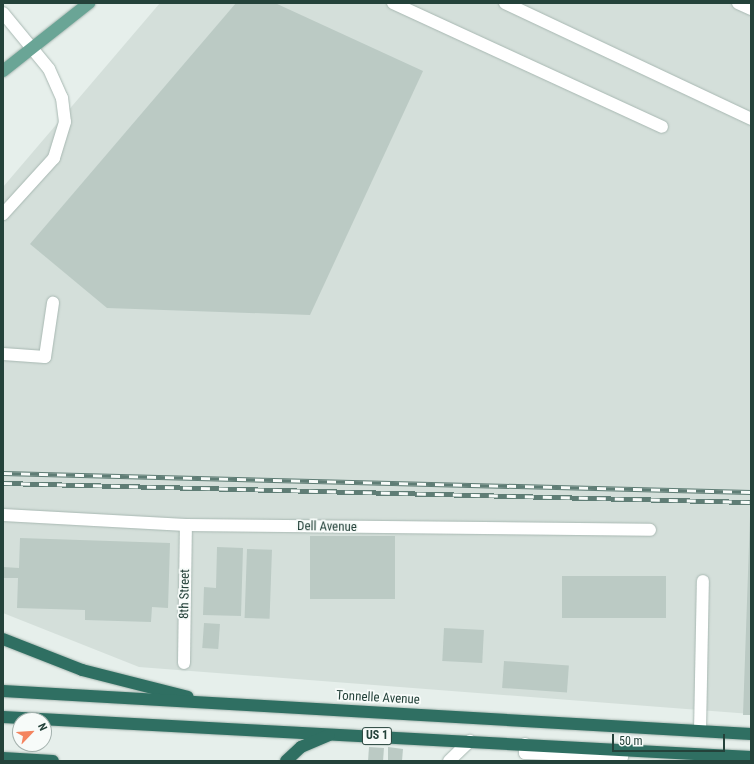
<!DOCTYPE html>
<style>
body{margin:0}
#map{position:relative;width:754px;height:764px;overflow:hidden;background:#e6efeb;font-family:"Roboto Condensed",sans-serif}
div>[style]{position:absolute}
.built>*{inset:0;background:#d4dfda}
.building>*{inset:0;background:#bbcac4;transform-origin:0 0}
.roads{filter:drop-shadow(0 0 1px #a8b8b2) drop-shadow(0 0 1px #a8b8b2)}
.minor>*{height:12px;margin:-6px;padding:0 6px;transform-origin:6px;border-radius:6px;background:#fff}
.major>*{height:12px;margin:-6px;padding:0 6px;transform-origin:6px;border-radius:6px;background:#6aa596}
.highway>*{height:12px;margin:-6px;padding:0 6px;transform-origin:6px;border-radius:6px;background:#2f6f62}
.rail>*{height:4.5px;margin-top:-2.25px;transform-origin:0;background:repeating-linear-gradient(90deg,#f7fbf9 0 9px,#5f7d75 0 18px);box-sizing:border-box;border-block:1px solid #5f7d75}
span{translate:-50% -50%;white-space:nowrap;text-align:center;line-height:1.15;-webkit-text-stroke:3.5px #f7fbf9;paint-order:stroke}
.shield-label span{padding:1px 3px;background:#f7fbf9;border:1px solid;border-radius:3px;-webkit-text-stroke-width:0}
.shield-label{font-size:12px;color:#24423a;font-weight:700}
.street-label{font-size:13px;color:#24423a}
.frame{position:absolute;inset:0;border:4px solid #24423a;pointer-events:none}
.north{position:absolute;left:12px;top:712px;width:40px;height:40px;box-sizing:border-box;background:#f7fbf9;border:1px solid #a3b1ad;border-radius:50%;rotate:65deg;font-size:11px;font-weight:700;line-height:16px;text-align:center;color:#24423a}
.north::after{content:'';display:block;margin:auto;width:14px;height:18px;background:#f4845f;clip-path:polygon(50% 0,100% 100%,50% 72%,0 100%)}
.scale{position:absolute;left:612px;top:734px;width:113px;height:18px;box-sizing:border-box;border:2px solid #24423a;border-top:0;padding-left:5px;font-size:12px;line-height:14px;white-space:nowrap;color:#24423a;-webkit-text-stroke:3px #f7fbf9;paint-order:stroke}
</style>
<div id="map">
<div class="built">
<div style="clip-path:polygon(160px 3px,751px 3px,751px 714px,139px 667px,3px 613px,3px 187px)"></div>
</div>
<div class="building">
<div style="clip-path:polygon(236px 3px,275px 3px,423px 71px,310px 315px,107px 308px,30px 244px)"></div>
<div style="clip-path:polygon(750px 516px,751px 516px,751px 715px,743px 715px)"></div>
<div style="left:310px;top:536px;width:85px;height:63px"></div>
<div style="clip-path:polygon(20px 538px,170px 543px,168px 608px,152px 607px,151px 622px,85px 620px,85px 610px,17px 608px,18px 578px,3px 578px,3px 567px,19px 568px)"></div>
<div style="clip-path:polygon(217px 547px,243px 548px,241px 616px,203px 615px,204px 587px,216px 588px)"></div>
<div style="left:247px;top:549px;width:25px;height:69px;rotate:2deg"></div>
<div style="left:562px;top:576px;width:104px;height:42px"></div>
<div style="left:204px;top:623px;width:16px;height:25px;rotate:4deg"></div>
<div style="left:444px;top:628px;width:40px;height:33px;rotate:3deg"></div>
<div style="left:504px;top:661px;width:65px;height:27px;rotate:4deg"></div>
<div style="left:369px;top:747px;width:15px;height:14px;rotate:4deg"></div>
<div style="clip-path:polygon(388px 747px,403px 749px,402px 761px,388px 761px)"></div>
</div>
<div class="roads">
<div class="minor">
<div style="left:393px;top:3px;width:296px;rotate:24.7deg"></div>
<div style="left:505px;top:3px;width:272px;rotate:25.2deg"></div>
<div style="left:738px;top:3px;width:14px;rotate:25deg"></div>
<div style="left:3px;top:13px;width:72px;rotate:50.6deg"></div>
<div style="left:49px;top:69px;width:32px;rotate:66deg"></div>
<div style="left:62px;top:98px;width:24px;rotate:83deg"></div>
<div style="left:65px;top:122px;width:38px;rotate:107deg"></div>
<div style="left:54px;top:158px;width:76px;rotate:132.3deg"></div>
<div style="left:3px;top:354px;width:42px;rotate:4.1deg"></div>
<div style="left:45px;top:357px;width:55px;rotate:-81.6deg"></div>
<div style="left:3px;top:515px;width:183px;rotate:3.1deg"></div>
<div style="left:186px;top:525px;width:464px;rotate:0.6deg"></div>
<div style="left:184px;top:663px;width:138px;rotate:-89.2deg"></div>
<div style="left:700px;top:731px;width:150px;rotate:-88.9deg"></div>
<div style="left:525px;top:744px;width:9px;rotate:90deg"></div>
<div style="left:525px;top:753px;width:97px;rotate:2.4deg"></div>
<div style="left:622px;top:757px;width:7px;rotate:-82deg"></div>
<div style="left:449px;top:761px;width:29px;rotate:-44deg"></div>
</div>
<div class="major">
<div style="left:3px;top:71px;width:110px;rotate:-38.3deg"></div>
</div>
<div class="highway">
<div style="left:3px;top:639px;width:85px;rotate:21.4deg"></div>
<div style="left:82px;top:670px;width:109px;rotate:14.3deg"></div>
<div style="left:3px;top:691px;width:749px;rotate:3.29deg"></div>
<div style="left:3px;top:717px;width:749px;rotate:3.06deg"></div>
<div style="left:3px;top:758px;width:50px;rotate:3.4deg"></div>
<div style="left:286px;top:761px;width:21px;rotate:-43deg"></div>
<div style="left:301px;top:747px;width:30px;rotate:-23deg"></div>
</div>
</div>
<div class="rail">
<div style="left:3px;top:473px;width:748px;rotate:1.46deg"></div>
<div style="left:3px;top:483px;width:748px;rotate:1.46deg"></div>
</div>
<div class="shield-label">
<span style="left:377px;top:736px">US 1</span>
</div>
<div class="street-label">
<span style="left:327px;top:527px;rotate:1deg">Dell Avenue</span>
<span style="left:185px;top:594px;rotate:-89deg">8th Street</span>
<span style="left:378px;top:698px;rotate:3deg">Tonnelle Avenue</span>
</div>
<div class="frame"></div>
<div class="north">N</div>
<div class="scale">50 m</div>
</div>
